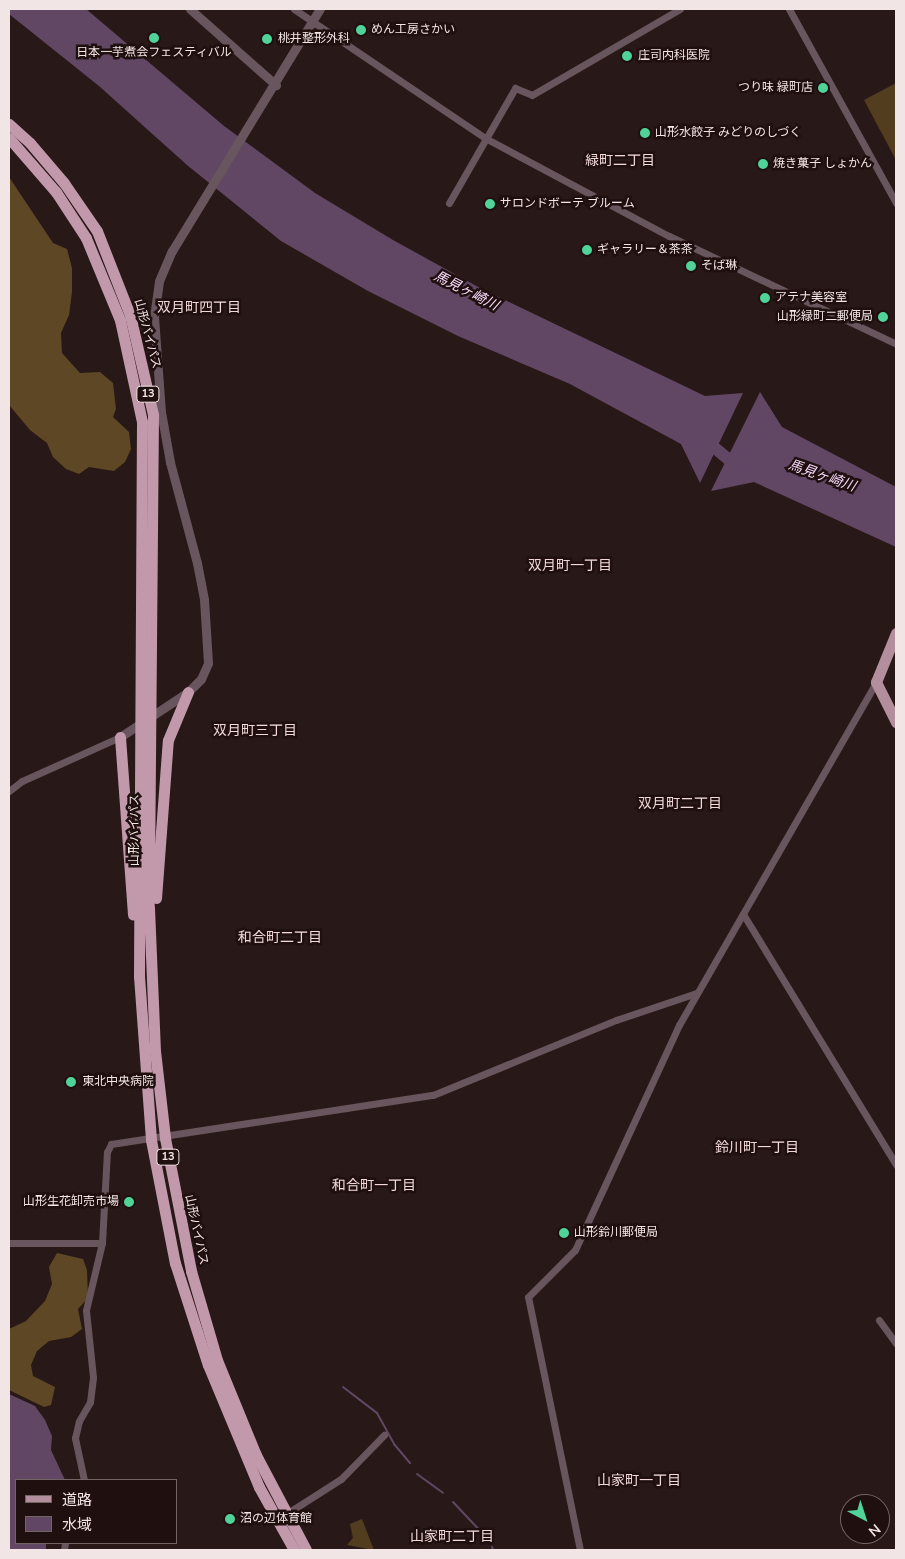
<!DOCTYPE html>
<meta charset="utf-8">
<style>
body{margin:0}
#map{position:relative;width:905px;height:1559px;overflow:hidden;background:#291818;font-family:"Nunito Sans","Noto Sans JP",sans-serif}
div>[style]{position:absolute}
.green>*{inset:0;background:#523e1f}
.forest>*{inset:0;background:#5e4724}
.water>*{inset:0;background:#624765}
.stream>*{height:2px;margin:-1px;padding:0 1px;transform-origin:1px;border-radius:1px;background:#624765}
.river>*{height:12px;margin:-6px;padding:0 6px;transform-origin:6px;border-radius:6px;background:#624765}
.minor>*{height:7px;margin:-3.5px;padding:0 3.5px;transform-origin:3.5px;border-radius:3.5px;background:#68555d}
.tertiary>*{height:9px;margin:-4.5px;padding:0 4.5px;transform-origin:4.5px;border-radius:4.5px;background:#68555d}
.primary>*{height:11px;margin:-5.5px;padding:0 5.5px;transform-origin:5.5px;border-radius:5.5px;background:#b38e9d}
.trunk>*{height:11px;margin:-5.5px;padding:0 5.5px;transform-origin:5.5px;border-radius:5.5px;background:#c299aa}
.dots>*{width:14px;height:14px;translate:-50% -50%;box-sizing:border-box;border:2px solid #1f0f0f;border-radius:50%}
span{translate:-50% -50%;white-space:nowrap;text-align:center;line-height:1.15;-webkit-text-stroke:5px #1f0f0f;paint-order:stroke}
.shield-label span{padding:1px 4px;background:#1f0f0f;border:1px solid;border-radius:4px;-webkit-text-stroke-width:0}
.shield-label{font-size:11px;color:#f2e5e5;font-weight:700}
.poi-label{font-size:12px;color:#f2e5e5}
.left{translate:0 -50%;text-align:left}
.right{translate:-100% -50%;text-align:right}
.street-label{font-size:12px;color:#f2e5e5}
.neighbourhood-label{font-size:14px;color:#f2d8d8}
.water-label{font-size:14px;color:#f6d8f9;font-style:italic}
.frame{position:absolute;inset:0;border:10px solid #f2e5e5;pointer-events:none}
.legend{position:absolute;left:15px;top:1479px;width:162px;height:65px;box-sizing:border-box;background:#1f0f0f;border:1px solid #736565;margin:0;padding:6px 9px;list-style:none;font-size:15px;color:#f2e5e5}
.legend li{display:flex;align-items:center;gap:10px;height:25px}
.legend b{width:25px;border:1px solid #736565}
.north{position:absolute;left:840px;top:1494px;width:50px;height:50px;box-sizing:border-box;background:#1f0f0f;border:1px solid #736565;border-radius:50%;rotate:140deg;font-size:14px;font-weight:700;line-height:20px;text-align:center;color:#f2e5e5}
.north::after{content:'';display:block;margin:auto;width:18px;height:22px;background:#4fd399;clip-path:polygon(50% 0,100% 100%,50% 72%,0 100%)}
</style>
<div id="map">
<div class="green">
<div style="clip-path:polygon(896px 83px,896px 160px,864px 100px)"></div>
<div style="clip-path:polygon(362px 1519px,372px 1545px,374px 1550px,347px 1545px,353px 1538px,350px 1524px)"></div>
</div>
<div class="forest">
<div style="clip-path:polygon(9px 177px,53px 243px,67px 249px,72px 268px,72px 292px,69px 315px,61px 333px,62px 353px,80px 373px,100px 372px,113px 383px,116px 409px,113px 417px,129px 432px,131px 449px,125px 462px,114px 471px,89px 467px,79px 474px,66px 469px,53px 457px,47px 443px,30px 430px,9px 405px)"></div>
<div style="clip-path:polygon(57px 1253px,83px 1259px,87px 1270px,88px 1298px,78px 1309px,82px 1329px,71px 1337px,49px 1341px,37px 1351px,31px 1365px,33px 1376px,55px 1387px,51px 1405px,44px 1407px,9px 1390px,9px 1329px,26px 1321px,45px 1301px,52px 1284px,49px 1267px)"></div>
</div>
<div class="water">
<div style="clip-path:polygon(9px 9px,86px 9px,224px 126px,315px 193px,393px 240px,480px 288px,705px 396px,743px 393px,700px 483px,681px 444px,570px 384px,458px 336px,368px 291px,281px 241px,187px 165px,99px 86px,9px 14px)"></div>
<div style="clip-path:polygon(760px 392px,782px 427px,896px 487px,896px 547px,754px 482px,711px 491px)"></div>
<div style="clip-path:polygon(9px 1394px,35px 1406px,45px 1420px,52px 1436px,51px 1450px,65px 1480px,16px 1480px,16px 1543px,46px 1543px,46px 1550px,9px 1550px)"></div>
</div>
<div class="stream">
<div style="left:343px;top:1387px;width:43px;rotate:37.4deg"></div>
<div style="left:377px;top:1413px;width:35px;rotate:61deg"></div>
<div style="left:394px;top:1444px;width:25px;rotate:50deg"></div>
<div style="left:417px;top:1474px;width:32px;rotate:36deg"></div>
<div style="left:453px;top:1502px;width:48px;rotate:46.7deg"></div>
<div style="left:492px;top:1547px;width:3px;rotate:72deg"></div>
</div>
<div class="river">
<div style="left:703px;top:438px;width:33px;rotate:40deg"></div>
<div style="left:728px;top:459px;width:15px;rotate:20deg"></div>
</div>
<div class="minor">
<div style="left:294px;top:9px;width:233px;rotate:34deg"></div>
<div style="left:487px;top:139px;width:206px;rotate:28.1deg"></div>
<div style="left:669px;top:236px;width:251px;rotate:25.4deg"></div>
<div style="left:789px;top:9px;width:222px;rotate:61.1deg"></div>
<div style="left:449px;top:203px;width:133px;rotate:-60.1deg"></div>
<div style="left:515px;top:88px;width:18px;rotate:22deg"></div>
<div style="left:532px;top:95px;width:171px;rotate:-30.2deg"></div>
<div style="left:9px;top:791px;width:16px;rotate:-38deg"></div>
<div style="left:22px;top:781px;width:107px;rotate:-24.2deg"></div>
<div style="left:743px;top:914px;width:294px;rotate:58.6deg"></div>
<div style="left:9px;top:1243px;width:93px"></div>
<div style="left:879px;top:1320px;width:29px;rotate:54deg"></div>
<div style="left:84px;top:1480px;width:43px;rotate:-102.1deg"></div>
<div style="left:75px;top:1438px;width:17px;rotate:-77deg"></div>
<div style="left:79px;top:1421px;width:22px;rotate:-60deg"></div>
<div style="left:90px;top:1402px;width:25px;rotate:-83deg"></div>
<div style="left:93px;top:1377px;width:67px;rotate:-96deg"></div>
<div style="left:86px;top:1310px;width:69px;rotate:-76.6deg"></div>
<div style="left:102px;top:1243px;width:91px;rotate:-86.9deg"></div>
<div style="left:107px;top:1152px;width:9px;rotate:-63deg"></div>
<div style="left:111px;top:1144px;width:326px;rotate:-8.7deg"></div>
<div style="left:433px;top:1095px;width:198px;rotate:-22.3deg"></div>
<div style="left:616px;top:1020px;width:84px;rotate:-18.6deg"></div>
<div style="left:286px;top:1514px;width:65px;rotate:-32.5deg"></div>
<div style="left:341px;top:1479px;width:62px;rotate:-45.7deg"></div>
<div style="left:64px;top:1550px;width:7px;rotate:-82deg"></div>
<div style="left:580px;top:1550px;width:258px;rotate:-101.6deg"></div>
<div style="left:528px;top:1297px;width:66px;rotate:-45deg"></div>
<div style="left:575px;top:1250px;width:248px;rotate:-65.2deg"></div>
<div style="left:679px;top:1025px;width:396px;rotate:-60.1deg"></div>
</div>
<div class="tertiary">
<div style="left:190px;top:9px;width:115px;rotate:41.5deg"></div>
<div style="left:120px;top:737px;width:82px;rotate:-33.5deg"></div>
<div style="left:188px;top:692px;width:18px;rotate:-45deg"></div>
<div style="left:201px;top:679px;width:17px;rotate:-66deg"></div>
<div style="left:208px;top:663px;width:64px;rotate:-93.6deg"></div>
<div style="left:204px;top:599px;width:37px;rotate:-101deg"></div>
<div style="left:197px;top:563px;width:105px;rotate:-105deg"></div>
<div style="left:170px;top:462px;width:51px;rotate:-100.2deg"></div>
<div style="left:161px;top:412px;width:95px;rotate:-94.2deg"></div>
<div style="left:154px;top:317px;width:36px;rotate:-82deg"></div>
<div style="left:159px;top:281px;width:33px;rotate:-67deg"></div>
<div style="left:172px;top:251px;width:284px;rotate:-58.6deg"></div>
</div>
<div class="primary">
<div style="left:896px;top:633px;width:53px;rotate:112.2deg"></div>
<div style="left:876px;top:682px;width:45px;rotate:63.4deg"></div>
</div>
<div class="trunk">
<div style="left:9px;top:124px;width:28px;rotate:42deg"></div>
<div style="left:30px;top:143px;width:52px;rotate:49.6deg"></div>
<div style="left:64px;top:183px;width:58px;rotate:55.5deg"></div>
<div style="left:97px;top:231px;width:90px;rotate:68.6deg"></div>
<div style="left:130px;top:315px;width:103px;rotate:77deg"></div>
<div style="left:153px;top:415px;width:493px;rotate:90.5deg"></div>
<div style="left:149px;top:908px;width:143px;rotate:87.6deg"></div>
<div style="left:155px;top:1051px;width:88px;rotate:83.4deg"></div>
<div style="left:165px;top:1138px;width:136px;rotate:78.9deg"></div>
<div style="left:191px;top:1271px;width:93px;rotate:73.7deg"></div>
<div style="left:217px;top:1360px;width:103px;rotate:67.7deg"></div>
<div style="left:256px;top:1455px;width:107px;rotate:62.2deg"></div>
<div style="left:9px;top:138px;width:72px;rotate:49deg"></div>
<div style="left:56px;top:192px;width:55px;rotate:56.9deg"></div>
<div style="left:86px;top:238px;width:89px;rotate:67.5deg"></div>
<div style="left:120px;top:320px;width:104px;rotate:77.8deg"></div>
<div style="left:142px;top:422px;width:554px;rotate:90.31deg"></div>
<div style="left:139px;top:976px;width:164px;rotate:85.8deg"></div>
<div style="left:151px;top:1140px;width:125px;rotate:79deg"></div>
<div style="left:175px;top:1263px;width:107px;rotate:72.1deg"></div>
<div style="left:208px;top:1365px;width:132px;rotate:67.3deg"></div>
<div style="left:259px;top:1487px;width:72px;rotate:60.9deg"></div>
<div style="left:120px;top:737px;width:178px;rotate:85.8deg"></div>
<div style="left:156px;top:898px;width:158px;rotate:-85.7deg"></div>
<div style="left:168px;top:740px;width:52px;rotate:-67.4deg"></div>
</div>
<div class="dots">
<div style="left:361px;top:30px;background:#4fd399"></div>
<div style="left:154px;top:38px;background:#4fd399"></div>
<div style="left:267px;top:39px;background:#4fd399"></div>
<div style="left:627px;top:56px;background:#4fd399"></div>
<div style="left:823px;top:88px;background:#4fd399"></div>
<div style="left:645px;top:133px;background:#4fd399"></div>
<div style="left:763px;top:164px;background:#4fd399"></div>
<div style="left:490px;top:204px;background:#4fd399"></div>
<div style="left:587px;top:250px;background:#4fd399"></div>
<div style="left:691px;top:266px;background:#4fd399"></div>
<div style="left:765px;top:298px;background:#4fd399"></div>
<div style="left:883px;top:317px;background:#4fd399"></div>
<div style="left:71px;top:1082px;background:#4fd399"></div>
<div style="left:129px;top:1202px;background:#4fd399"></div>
<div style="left:564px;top:1233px;background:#4fd399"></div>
<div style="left:230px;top:1519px;background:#4fd399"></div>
</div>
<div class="shield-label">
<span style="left:148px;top:394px">13</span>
<span style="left:168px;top:1157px">13</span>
</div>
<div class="poi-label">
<span class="left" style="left:371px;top:30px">めん工房さかい</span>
<span class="left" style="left:278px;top:39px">桃井整形外科</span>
<span style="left:154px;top:53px">日本一芋煮会フェスティバル</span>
<span class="left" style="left:638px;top:56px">庄司内科医院</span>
<span class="right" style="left:813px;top:88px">つり味 緑町店</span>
<span class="left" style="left:655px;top:133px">山形水餃子 みどりのしづく</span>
<span class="left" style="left:773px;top:164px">焼き菓子 しょかん</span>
<span class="left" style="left:500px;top:204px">サロンドボーテ ブルーム</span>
<span class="left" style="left:597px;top:250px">ギャラリー＆茶茶</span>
<span class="left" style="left:701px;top:266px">そば琳</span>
<span class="left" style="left:775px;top:298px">アテナ美容室</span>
<span class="right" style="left:873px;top:317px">山形緑町二郵便局</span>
<span class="left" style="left:82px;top:1082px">東北中央病院</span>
<span class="right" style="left:119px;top:1202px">山形生花卸売市場</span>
<span class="left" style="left:574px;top:1233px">山形鈴川郵便局</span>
<span class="left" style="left:240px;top:1519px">沼の辺体育館</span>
</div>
<div class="street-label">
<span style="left:147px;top:334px;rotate:75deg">山形バイパス</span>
<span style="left:135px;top:830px;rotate:-90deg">山形バイパス</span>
<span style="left:196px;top:1230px;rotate:78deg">山形バイパス</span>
</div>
<div class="neighbourhood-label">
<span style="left:620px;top:161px">緑町二丁目</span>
<span style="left:199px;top:308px">双月町四丁目</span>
<span style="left:570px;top:566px">双月町一丁目</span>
<span style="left:255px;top:731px">双月町三丁目</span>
<span style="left:680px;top:804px">双月町二丁目</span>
<span style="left:280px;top:938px">和合町二丁目</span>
<span style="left:757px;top:1148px">鈴川町一丁目</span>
<span style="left:374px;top:1186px">和合町一丁目</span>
<span style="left:639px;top:1481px">山家町一丁目</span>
<span style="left:452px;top:1537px">山家町二丁目</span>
</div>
<div class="water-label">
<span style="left:466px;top:291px;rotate:27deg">馬見ヶ崎川</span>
<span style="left:822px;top:476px;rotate:19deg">馬見ヶ崎川</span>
</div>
<div class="frame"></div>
<ul class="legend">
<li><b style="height:6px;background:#b38e9d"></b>道路</li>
<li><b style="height:14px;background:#624765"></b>水域</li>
</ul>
<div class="north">N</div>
</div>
